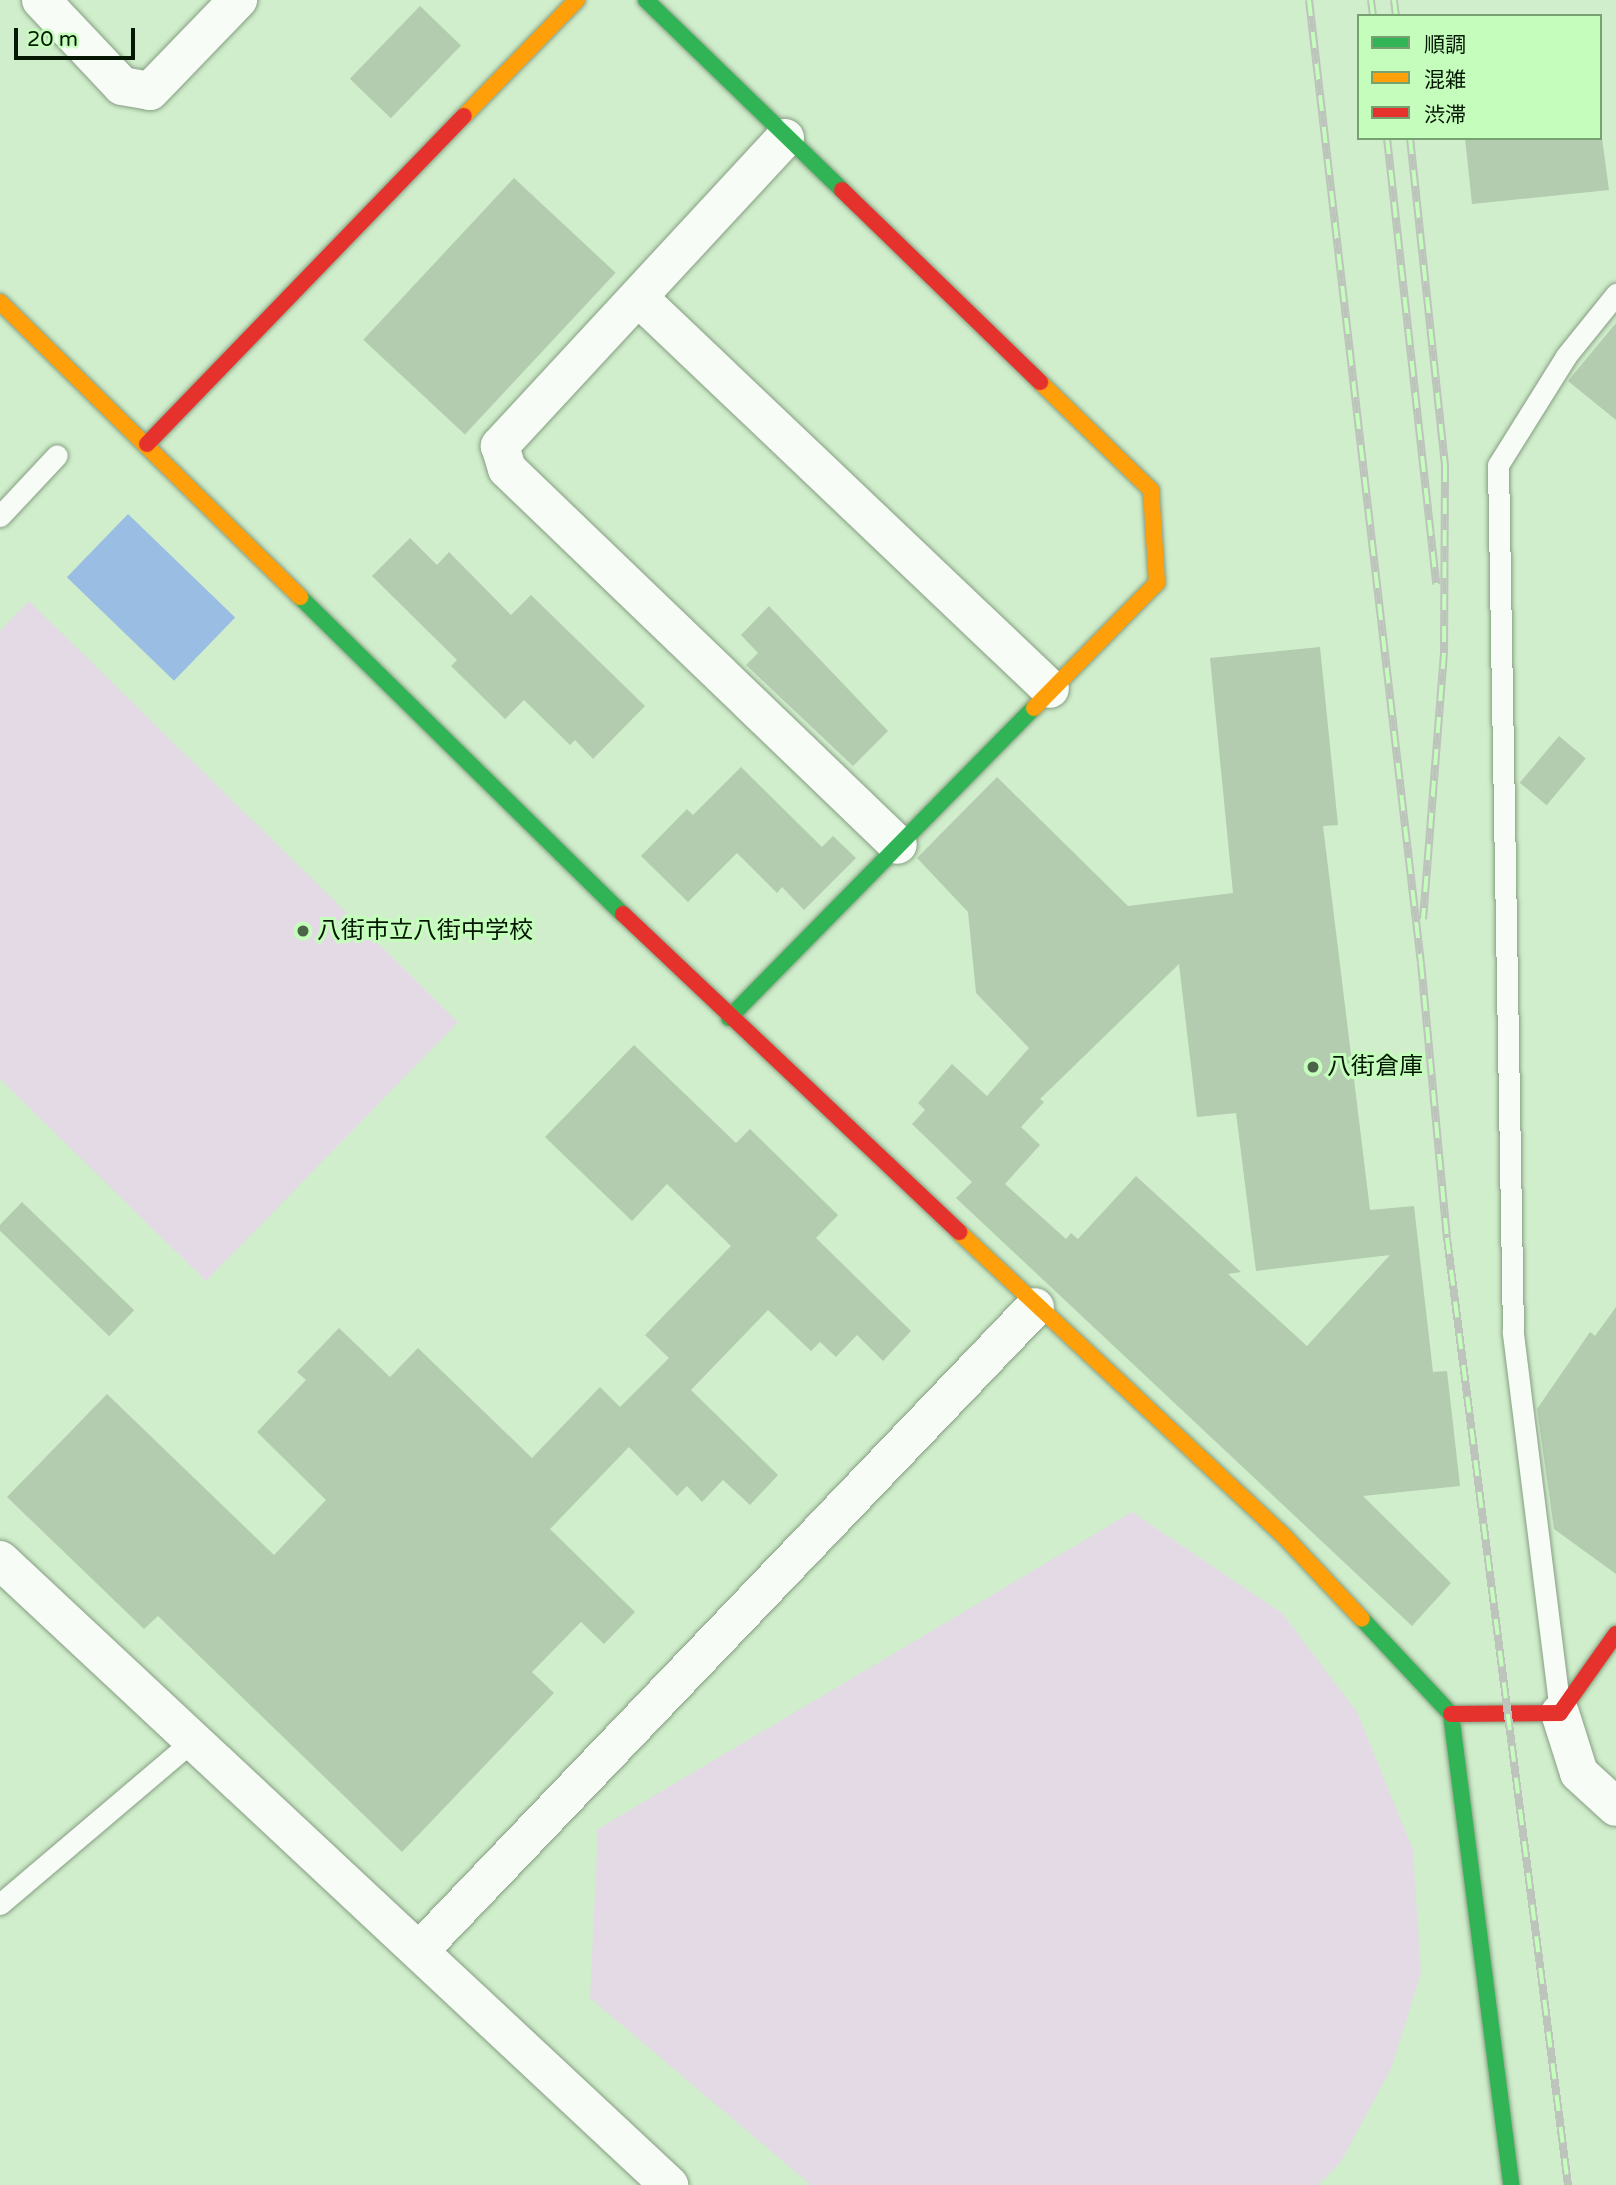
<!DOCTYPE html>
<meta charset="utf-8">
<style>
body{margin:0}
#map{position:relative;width:1616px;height:2185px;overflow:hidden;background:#d0eecb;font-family:"Varela Round","Noto Sans JP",sans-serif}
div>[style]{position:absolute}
.green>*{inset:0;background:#e4dae6}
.water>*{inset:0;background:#9abee3;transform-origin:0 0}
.building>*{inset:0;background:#b3cbaf;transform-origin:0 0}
.roads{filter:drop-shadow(0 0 2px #869e83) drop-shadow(0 0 2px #869e83)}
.lane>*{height:21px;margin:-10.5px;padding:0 10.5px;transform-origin:10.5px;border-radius:10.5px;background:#f8fcf7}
.street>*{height:38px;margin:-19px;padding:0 19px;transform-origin:19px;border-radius:19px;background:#f8fcf7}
.fast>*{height:16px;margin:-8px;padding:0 8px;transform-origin:8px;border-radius:8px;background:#30b455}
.slow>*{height:16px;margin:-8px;padding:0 8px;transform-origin:8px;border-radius:8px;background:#ff9f0a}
.jam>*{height:16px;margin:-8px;padding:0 8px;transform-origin:8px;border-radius:8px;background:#e5322d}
.rail>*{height:8px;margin-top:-4px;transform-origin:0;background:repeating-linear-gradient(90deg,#c5fdbc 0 16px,#bcc4bb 0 32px);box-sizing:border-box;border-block:2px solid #bcc4bb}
.dots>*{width:19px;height:19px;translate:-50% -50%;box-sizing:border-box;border:4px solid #c5fdbc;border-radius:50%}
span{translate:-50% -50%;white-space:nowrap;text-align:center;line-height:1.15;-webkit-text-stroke:6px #c5fdbc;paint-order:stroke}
.poi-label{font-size:24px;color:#041803}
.left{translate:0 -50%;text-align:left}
.legend{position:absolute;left:1357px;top:14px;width:245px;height:126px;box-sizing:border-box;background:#c5fdbc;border:2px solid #78a172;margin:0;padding:9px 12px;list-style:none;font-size:21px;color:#041803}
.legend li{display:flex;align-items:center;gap:14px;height:35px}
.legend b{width:35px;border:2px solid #78a172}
.scale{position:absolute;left:14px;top:28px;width:121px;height:32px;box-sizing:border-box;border:4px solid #041803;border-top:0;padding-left:9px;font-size:21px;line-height:24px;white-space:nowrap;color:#041803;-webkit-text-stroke:5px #c5fdbc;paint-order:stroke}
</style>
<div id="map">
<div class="green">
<div style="clip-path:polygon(29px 601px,458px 1022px,206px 1281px,0 1079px,0 631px)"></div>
<div style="clip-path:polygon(1132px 1512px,1282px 1613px,1357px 1712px,1413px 1850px,1421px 1973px,1391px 2069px,1340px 2163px,1318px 2185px,811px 2185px,590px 1998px,598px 1829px)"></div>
</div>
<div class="water">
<div style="left:128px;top:514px;width:149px;height:88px;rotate:44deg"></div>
</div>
<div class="building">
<div style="left:420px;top:6px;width:57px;height:101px;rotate:44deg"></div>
<div style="clip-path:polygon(1465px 138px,1602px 138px,1609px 190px,1472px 204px)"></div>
<div style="left:514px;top:178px;width:139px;height:221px;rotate:43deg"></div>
<div style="clip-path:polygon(1616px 323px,1616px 420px,1568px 381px)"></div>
<div style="clip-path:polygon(410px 538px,437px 565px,449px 552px,511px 615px,531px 595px,645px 706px,593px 759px,575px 740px,570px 745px,524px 700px,505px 719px,451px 666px,457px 660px,372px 576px)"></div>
<div style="clip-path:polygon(769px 606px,888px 731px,853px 766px,746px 665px,758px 653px,741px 635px)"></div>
<div style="clip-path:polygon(evenodd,1320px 647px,1338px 825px,1323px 826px,1370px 1210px,1414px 1206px,1433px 1372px,1447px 1371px,1460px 1486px,1363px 1496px,1451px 1583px,1412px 1626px,956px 1198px,972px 1182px,912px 1124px,925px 1110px,918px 1103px,952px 1064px,987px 1096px,1029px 1048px,976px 993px,968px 912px,917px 858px,997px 777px,1128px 906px,1233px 893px,1210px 658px,1320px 647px,1179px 964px,1197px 1117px,1236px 1113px,1256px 1271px,1390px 1255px,1307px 1346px,1228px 1274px,1241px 1272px,1136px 1176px,1078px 1239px,1071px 1233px,1066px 1239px,1005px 1184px,1040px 1145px,1021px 1127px,1044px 1102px,1040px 1099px,1179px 964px)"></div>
<div style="left:1559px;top:736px;width:35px;height:61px;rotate:40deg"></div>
<div style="clip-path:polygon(741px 767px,822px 847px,833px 836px,856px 858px,804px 910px,782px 887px,777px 893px,737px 853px,688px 902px,641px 856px,687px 809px,693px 815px)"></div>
<div style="clip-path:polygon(634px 1045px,736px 1143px,750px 1129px,838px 1215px,816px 1238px,911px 1331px,883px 1361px,857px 1335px,836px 1357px,820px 1342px,811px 1351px,768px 1310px,691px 1390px,778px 1475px,750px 1505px,723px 1480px,702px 1502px,687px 1486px,677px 1496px,629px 1447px,550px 1529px,635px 1612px,604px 1644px,581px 1622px,532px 1672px,554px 1693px,402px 1852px,158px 1616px,144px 1629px,7px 1497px,107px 1394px,274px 1555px,326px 1500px,257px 1432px,306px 1380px,297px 1372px,339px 1328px,390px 1377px,418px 1348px,532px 1458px,600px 1387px,620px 1407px,669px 1358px,645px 1335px,731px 1246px,667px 1184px,632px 1221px,545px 1137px)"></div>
<div style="left:22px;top:1202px;width:156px;height:36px;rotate:44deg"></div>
<div style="clip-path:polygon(1616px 1307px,1616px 1574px,1554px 1529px,1537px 1409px,1590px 1332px,1595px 1336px)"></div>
</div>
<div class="roads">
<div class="lane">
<div style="left:0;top:516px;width:83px;rotate:-46.9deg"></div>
<div style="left:1560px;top:1711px;width:382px;rotate:-97.1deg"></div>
<div style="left:1513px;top:1332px;width:867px;rotate:-90.99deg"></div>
<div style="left:1498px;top:465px;width:128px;rotate:-58deg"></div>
<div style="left:1566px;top:356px;width:80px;rotate:-51.1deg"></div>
<div style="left:0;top:1904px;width:252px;rotate:-40.3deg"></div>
</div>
<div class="street">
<div style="left:41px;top:0;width:118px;rotate:46.7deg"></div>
<div style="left:122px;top:86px;width:28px;rotate:10deg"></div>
<div style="left:150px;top:91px;width:127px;rotate:-46deg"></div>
<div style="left:785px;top:138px;width:420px;rotate:132.8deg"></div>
<div style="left:500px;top:446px;width:24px;rotate:73deg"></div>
<div style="left:507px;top:469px;width:542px;rotate:43.88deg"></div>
<div style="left:639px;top:298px;width:567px;rotate:43.57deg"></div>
<div style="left:0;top:1560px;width:916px;rotate:43.05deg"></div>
<div style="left:1560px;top:1713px;width:63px;rotate:72.4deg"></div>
<div style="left:1579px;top:1773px;width:50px;rotate:42.6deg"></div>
<div style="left:419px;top:1951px;width:891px;rotate:-46.27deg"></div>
</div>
<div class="fast">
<div style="left:646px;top:0;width:273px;rotate:44.1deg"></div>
<div style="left:300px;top:597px;width:453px;rotate:44.5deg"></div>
<div style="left:729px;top:1018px;width:435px;rotate:-45.5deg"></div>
<div style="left:1362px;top:1619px;width:130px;rotate:46.9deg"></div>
<div style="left:1451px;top:1714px;width:475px;rotate:82.7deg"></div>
</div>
<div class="slow">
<div style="left:464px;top:116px;width:162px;rotate:-45.8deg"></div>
<div style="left:0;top:302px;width:421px;rotate:44.5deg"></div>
<div style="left:1034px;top:708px;width:175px;rotate:-45.5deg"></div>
<div style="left:1157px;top:583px;width:93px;rotate:-93.7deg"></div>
<div style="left:1151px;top:490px;width:155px;rotate:-135.8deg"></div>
<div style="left:959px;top:1232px;width:446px;rotate:43.1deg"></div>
<div style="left:1285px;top:1537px;width:112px;rotate:46.8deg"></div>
</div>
<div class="jam">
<div style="left:842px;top:190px;width:276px;rotate:44.1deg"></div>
<div style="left:147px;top:444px;width:456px;rotate:-46deg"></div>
<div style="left:623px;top:914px;width:463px;rotate:43.4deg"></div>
<div style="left:1451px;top:1714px;width:109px;rotate:-0.5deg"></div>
<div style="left:1560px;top:1713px;width:97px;rotate:-54.7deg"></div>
</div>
</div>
<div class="rail">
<div style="left:1309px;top:0;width:969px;rotate:83.37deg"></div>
<div style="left:1421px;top:963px;width:276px;rotate:84.6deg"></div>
<div style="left:1447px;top:1238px;width:955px;rotate:82.72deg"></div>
<div style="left:1371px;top:0;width:16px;rotate:83deg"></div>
<div style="left:1394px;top:0;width:16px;rotate:83deg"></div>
<div style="left:1387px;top:138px;width:449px;rotate:83.7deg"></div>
<div style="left:1410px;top:138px;width:330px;rotate:83.9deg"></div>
<div style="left:1445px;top:466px;width:187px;rotate:90.3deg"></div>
<div style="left:1444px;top:653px;width:267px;rotate:94.5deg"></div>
</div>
<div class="dots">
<div style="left:303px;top:931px;background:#4b6349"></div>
<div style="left:1313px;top:1067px;background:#4b6349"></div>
</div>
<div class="poi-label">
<span class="left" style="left:317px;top:931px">八街市立八街中学校</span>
<span class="left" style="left:1327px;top:1067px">八街倉庫</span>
</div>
<ul class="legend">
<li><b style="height:9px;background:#30b455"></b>順調</li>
<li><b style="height:9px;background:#ff9f0a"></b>混雑</li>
<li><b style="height:9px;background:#e5322d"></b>渋滞</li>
</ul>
<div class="scale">20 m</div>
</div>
